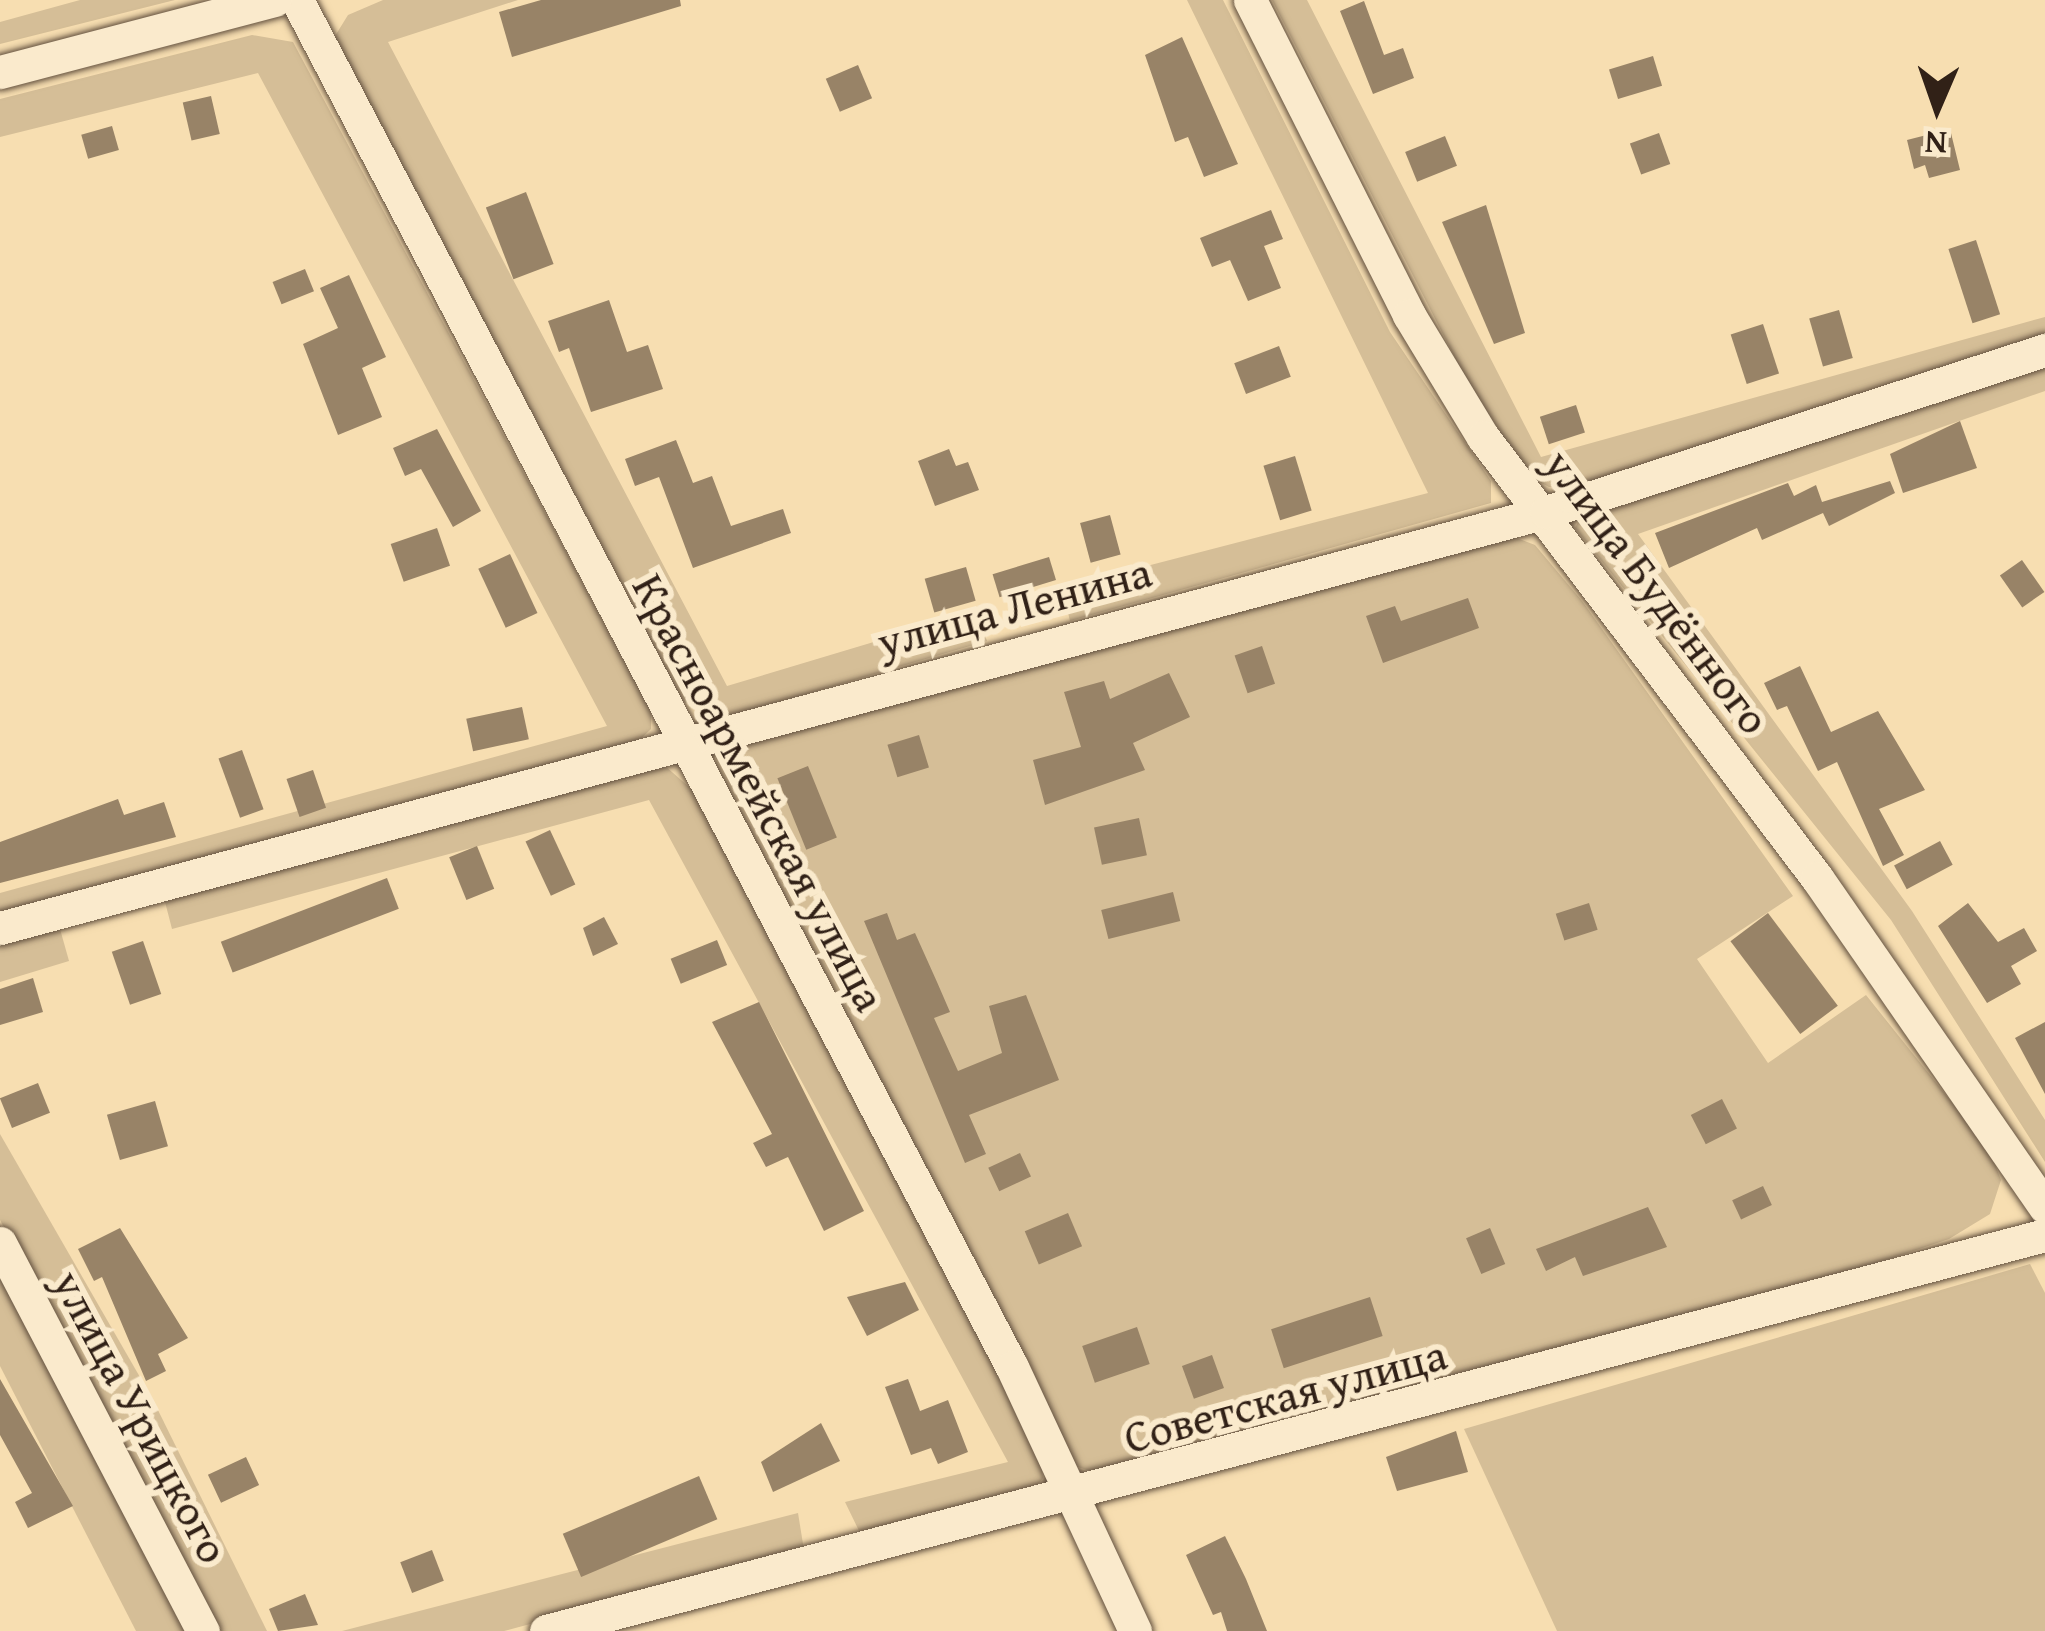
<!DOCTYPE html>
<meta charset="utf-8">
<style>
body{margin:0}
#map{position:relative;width:2045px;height:1631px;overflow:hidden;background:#f7deb1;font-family:"Gentium Book Plus",serif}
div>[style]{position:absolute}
.green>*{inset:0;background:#d5be97}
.building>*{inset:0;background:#988367;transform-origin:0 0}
.roads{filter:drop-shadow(0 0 3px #62503e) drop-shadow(0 0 3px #62503e)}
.minor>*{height:33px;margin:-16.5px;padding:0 16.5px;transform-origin:16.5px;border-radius:16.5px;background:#faeacc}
span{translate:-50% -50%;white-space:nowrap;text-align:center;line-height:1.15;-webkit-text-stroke:12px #faeacc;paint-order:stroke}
.street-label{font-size:45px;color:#312117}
.north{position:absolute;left:1877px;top:48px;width:120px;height:120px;-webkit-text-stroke:9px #faeacc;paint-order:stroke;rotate:182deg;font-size:33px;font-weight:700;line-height:48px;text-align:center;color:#312117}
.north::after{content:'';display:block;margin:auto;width:42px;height:54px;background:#312117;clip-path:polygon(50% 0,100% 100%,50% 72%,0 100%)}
</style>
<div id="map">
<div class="green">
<div style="clip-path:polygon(80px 0,175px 0,0 44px,0 22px)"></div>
<div style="clip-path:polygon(383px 0,518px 0,388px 42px,727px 686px,977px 611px,987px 641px,721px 719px,680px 700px,340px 62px,335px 36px,348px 15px)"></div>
<div style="clip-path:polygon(1187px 0,1223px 0,1390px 332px,1491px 481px,1491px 503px,1070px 621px,1062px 588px,1428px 493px)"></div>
<div style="clip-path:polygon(1272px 0,1307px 0,1541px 457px,2045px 317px,2045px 342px,1577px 488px,1549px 487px,1532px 478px,1471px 389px)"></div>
<div style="clip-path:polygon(252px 35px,293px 42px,651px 711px,651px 729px,632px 747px,0 917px,0 893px,607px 726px,258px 73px,0 137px,0 99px)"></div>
<div style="clip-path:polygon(2045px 362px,2045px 391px,1638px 534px,1912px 911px,2045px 1120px,2045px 1162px,1891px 920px,1575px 528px,1585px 509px)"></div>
<div style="clip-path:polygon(1498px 531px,1535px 545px,1582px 601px,1793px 896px,1697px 959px,1768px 1063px,1866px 995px,1989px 1149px,2001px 1180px,1990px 1214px,1949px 1239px,1761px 1302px,1102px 1475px,1075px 1466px,714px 771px,717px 752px)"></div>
<div style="clip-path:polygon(664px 765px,697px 794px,1040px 1455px,1043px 1478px,1031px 1494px,862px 1537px,845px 1502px,1008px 1462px,649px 800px,172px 929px,164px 898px)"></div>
<div style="clip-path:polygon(60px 929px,69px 961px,0 982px,0 944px)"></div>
<div style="clip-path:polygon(0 1134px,152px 1398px,267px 1631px,216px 1631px,0 1220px)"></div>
<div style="clip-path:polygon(0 1264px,190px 1631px,136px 1631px,0 1366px)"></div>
<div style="clip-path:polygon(2030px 1264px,2045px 1293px,2045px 1631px,1557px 1631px,1464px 1429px)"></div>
<div style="clip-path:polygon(798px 1513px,804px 1550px,504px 1631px,342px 1631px)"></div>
</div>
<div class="building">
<div style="clip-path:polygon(541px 0,680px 0,681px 6px,512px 57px,499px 12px)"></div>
<div style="clip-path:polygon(1364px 1px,1384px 55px,1403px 48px,1414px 78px,1373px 94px,1340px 11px)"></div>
<div style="clip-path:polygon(1182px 37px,1238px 164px,1204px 177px,1188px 137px,1175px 142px,1145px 55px)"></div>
<div style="left:1653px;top:56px;width:31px;height:46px;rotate:73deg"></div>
<div style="left:858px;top:65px;width:36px;height:35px;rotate:67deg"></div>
<div style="left:211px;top:96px;width:39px;height:29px;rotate:77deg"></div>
<div style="left:112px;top:126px;width:25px;height:32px;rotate:74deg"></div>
<div style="clip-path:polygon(1950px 129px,1960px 170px,1929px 178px,1925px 165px,1914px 169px,1907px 140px)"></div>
<div style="left:1659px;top:133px;width:33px;height:31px;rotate:70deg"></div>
<div style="left:1445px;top:136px;width:32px;height:43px;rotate:68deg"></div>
<div style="left:526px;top:192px;width:77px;height:43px;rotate:69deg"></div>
<div style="clip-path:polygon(1486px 205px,1525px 333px,1494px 344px,1442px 222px)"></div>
<div style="clip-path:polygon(1271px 210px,1283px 239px,1264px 246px,1281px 288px,1248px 301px,1230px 260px,1212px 267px,1200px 238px)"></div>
<div style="left:1976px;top:240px;width:78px;height:29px;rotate:72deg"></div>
<div style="left:305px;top:269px;width:24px;height:35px;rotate:68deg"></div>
<div style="clip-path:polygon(349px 275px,386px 357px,362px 368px,382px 417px,338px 435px,303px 344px,338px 328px,320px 288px)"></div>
<div style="clip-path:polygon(609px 300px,627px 352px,648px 345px,663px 389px,591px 412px,569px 348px,559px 352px,548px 321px)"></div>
<div style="left:1839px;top:310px;width:50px;height:31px;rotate:74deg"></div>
<div style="left:1763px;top:324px;width:52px;height:34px;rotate:72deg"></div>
<div style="left:1279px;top:346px;width:33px;height:48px;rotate:69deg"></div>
<div style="left:1576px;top:405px;width:29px;height:38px;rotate:72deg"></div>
<div style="clip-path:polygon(1960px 421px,1977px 468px,1903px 493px,1890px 454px)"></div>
<div style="clip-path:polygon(437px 429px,481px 511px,453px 527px,421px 469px,405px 476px,393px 448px)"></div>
<div style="clip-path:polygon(676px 440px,693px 483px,712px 476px,731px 526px,783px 509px,791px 533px,693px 568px,659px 477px,635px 486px,625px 459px)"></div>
<div style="clip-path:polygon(949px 449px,956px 466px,968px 462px,979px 490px,935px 506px,918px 461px)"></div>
<div style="left:1295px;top:456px;width:57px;height:33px;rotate:73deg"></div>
<div style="clip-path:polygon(1890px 481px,1895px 493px,1829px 526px,1823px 513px,1762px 540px,1757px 528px,1669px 568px,1655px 533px,1788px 483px,1794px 496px,1816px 485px,1822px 502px)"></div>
<div style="left:1110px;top:515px;width:41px;height:31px;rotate:75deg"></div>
<div style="left:437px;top:528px;width:40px;height:49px;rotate:71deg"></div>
<div style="left:510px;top:554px;width:65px;height:35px;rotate:65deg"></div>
<div style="left:1049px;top:557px;width:24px;height:59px;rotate:73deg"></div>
<div style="left:2022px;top:560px;width:39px;height:27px;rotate:55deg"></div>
<div style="left:966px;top:567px;width:35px;height:43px;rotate:74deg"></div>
<div style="clip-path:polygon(1468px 598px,1479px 628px,1383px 663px,1366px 616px,1395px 606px,1401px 621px)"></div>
<div style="left:1262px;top:646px;width:40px;height:29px;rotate:71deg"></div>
<div style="clip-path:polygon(1800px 666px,1831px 732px,1878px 711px,1925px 790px,1879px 809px,1904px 855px,1883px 866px,1837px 762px,1818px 771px,1787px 706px,1777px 710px,1764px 683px)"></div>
<div style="clip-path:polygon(1169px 673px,1190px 717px,1133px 743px,1145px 770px,1045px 805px,1033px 760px,1081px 747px,1064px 692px,1104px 681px,1110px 699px)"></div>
<div style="left:522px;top:707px;width:33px;height:57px;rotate:78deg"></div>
<div style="left:919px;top:735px;width:34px;height:33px;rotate:73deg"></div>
<div style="left:242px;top:750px;width:63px;height:25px;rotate:70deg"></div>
<div style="left:808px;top:766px;width:77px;height:33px;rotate:68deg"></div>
<div style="left:313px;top:770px;width:40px;height:28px;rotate:71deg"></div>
<div style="clip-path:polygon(118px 799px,124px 815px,164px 802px,176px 837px,0 883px,0 842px)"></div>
<div style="left:1139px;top:818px;width:38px;height:46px;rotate:78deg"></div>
<div style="left:550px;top:830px;width:60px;height:27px;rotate:65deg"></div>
<div style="left:1940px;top:841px;width:27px;height:52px;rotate:62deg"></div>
<div style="left:477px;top:846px;width:46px;height:30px;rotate:68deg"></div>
<div style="left:387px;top:878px;width:33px;height:178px;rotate:69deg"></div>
<div style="left:1173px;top:892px;width:30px;height:74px;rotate:76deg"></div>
<div style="left:1589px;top:903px;width:28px;height:35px;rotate:72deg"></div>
<div style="clip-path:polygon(1968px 903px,1998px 942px,2024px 928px,2037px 951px,2011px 966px,2021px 984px,1987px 1003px,1938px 926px)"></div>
<div style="clip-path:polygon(887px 913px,897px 940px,915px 933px,937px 982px,950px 1012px,934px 1018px,958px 1071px,1002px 1053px,989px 1006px,1026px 995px,1059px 1080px,969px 1115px,986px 1154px,965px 1163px,864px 921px)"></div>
<div style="left:1768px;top:913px;width:116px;height:47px;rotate:53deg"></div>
<div style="clip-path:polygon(604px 917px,618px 944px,593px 956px,583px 928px)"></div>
<div style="left:717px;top:940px;width:27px;height:50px;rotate:68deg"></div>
<div style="left:143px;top:941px;width:56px;height:33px;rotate:71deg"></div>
<div style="clip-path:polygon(33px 978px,43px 1012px,0 1025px,0 989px)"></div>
<div style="clip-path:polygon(759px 1002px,864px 1211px,824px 1231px,788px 1157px,766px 1167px,753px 1143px,772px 1134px,712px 1022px)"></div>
<div style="clip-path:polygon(2045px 1022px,2045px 1094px,2015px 1038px)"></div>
<div style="left:38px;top:1083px;width:32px;height:41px;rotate:68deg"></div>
<div style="left:1722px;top:1099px;width:33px;height:35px;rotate:63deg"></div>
<div style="left:155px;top:1101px;width:47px;height:50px;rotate:74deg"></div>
<div style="left:1020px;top:1153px;width:26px;height:35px;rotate:65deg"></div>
<div style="left:1763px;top:1186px;width:21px;height:34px;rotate:65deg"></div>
<div style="clip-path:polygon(1648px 1207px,1667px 1247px,1583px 1276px,1575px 1257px,1546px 1271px,1536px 1249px)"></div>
<div style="left:1068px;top:1213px;width:36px;height:47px;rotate:67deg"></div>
<div style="clip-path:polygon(120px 1228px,188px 1338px,158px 1354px,166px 1371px,146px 1381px,102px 1277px,94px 1281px,78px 1249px)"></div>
<div style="left:1490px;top:1228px;width:39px;height:26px;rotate:67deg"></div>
<div style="clip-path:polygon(905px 1282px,919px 1310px,867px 1336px,847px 1297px)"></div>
<div style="left:1370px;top:1297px;width:41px;height:104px;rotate:72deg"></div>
<div style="left:1137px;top:1327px;width:39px;height:58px;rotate:71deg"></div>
<div style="left:1212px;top:1355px;width:35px;height:32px;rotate:70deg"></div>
<div style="clip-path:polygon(0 1379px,73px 1506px,28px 1528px,15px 1502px,32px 1493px,0 1435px)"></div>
<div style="clip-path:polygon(908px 1379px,920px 1411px,948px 1400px,968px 1452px,938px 1464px,931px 1448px,911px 1455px,885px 1387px)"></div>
<div style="clip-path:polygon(821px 1423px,840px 1461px,773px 1492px,761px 1462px)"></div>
<div style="clip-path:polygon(1456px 1431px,1468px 1472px,1397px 1491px,1386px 1457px)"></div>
<div style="left:246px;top:1457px;width:31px;height:42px;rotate:65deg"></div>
<div style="left:699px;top:1476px;width:47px;height:148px;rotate:67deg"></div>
<div style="clip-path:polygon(1225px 1536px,1246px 1579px,1267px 1631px,1227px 1631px,1221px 1612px,1213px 1615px,1186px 1555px)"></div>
<div style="left:432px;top:1550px;width:33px;height:34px;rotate:69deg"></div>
<div style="clip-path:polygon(305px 1594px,318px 1625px,278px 1631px,269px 1609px)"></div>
</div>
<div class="roads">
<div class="minor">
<div style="left:297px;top:0;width:1543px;rotate:62.39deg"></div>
<div style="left:1012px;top:1367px;width:291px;rotate:65deg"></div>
<div style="left:1250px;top:0;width:353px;rotate:63.2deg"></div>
<div style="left:1409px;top:315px;width:143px;rotate:58.8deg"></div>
<div style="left:1483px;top:437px;width:553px;rotate:52.86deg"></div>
<div style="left:1817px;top:878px;width:400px;rotate:55.3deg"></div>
<div style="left:0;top:72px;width:284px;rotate:-14.7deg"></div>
<div style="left:0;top:928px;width:1601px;rotate:-15.06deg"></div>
<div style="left:1546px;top:512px;width:525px;rotate:-17.99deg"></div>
<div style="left:0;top:1243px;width:438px;rotate:62.4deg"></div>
<div style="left:546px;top:1631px;width:1550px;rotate:-14.8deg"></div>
</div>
</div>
<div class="street-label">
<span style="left:1658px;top:591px;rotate:53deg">улица Будённого</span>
<span style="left:1014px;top:606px;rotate:-15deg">улица Ленина</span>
<span style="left:760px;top:792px;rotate:62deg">Красноармейская улица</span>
<span style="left:1285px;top:1395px;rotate:-15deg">Советская улица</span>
<span style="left:142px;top:1416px;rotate:62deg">улица Урицкого</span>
</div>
<div class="north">N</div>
</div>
